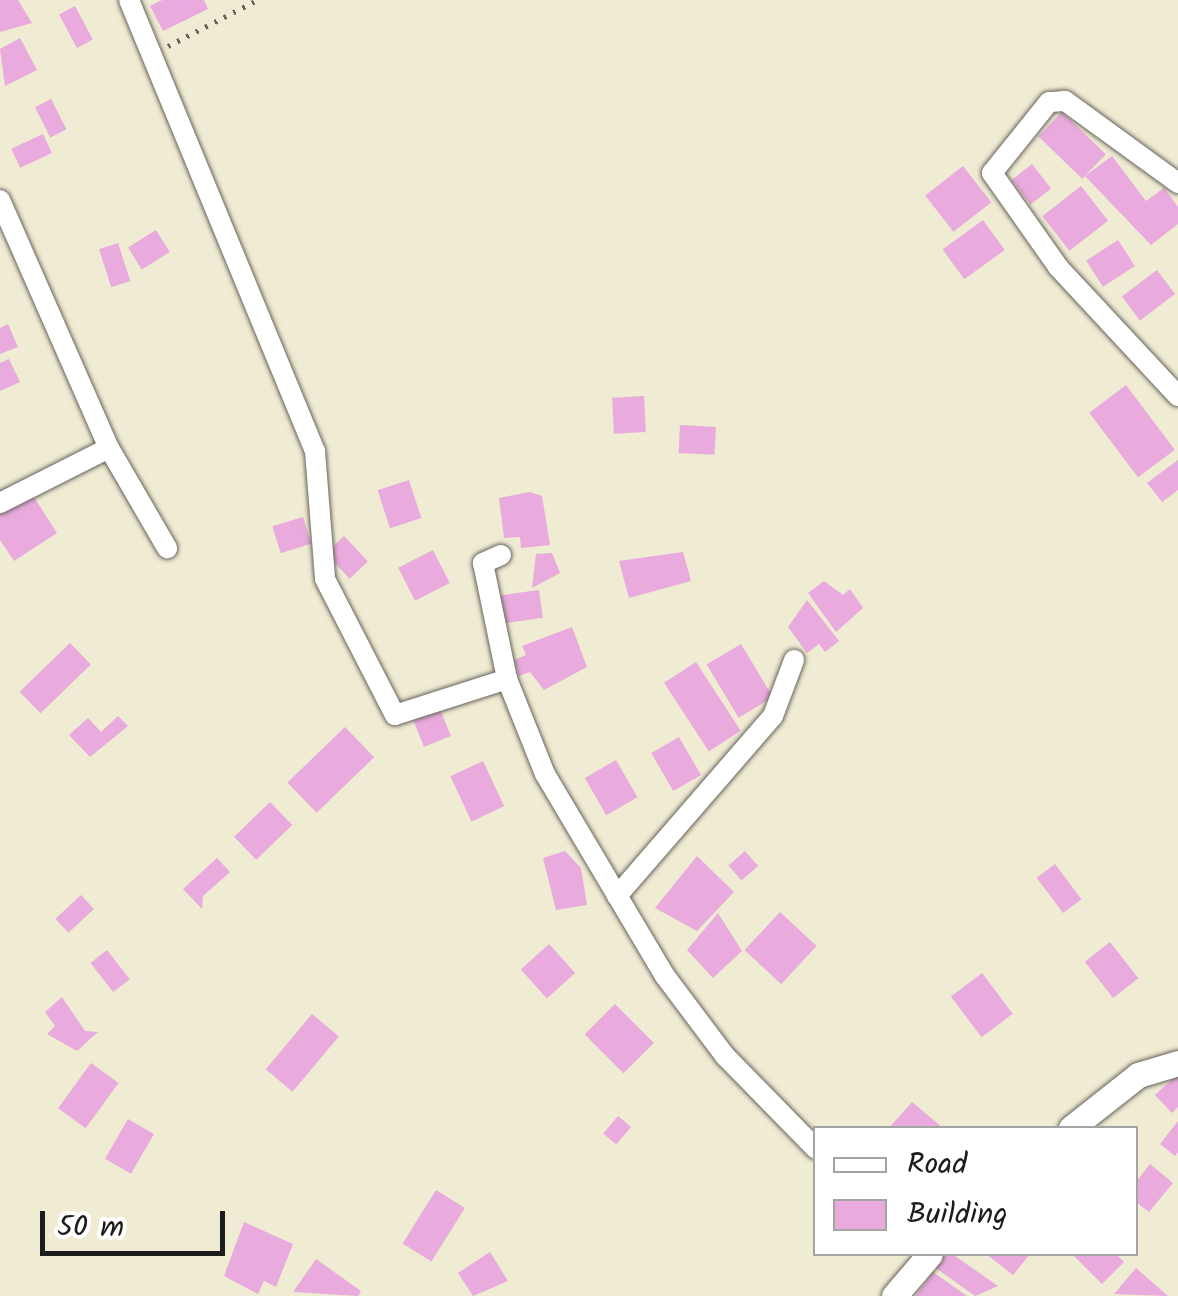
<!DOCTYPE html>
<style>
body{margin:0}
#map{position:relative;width:1178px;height:1296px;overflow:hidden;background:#f0ebd3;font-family:Kalam,sans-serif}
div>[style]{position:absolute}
.building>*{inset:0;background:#e9aadd;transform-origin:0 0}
.path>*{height:5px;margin-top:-2.5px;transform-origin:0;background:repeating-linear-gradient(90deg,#66645c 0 2.5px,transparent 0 10.5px)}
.roads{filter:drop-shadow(0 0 2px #66645c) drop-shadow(0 0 2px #66645c)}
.minor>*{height:20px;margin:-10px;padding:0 10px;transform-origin:10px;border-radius:10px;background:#fff}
.tertiary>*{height:25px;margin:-12.5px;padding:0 12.5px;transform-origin:12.5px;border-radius:12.5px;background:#fff}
span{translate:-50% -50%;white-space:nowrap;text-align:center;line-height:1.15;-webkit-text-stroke:8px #fff;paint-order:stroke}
.legend{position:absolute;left:813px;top:1126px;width:325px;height:130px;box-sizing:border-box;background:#fff;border:2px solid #a4a4a4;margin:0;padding:12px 18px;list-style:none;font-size:30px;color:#1c1c1c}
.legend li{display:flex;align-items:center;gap:20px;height:50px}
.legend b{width:50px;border:2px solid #a4a4a4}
.scale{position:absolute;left:40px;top:1211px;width:185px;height:45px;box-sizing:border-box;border:5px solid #1c1c1c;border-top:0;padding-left:12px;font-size:30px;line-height:35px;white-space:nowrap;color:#1c1c1c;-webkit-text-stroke:8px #fff;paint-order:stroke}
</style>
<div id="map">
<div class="building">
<div style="clip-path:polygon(0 0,18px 0,32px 23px,0 32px)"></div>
<div style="clip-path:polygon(162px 0,204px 0,208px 9px,163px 31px,150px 6px)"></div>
<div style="left:75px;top:6px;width:38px;height:18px;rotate:62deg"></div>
<div style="clip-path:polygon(20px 38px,37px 70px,5px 86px,0 49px)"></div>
<div style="left:51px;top:99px;width:34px;height:18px;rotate:63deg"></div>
<div style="left:1062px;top:112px;width:61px;height:34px;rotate:44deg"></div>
<div style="left:43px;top:134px;width:21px;height:35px;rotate:65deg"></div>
<div style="clip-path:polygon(1112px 156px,1146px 201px,1164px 188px,1178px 207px,1178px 224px,1151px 245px,1085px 176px)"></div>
<div style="left:1032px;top:164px;width:31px;height:26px;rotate:52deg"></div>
<div style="left:963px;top:166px;width:46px;height:48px;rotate:52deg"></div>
<div style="left:1081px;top:186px;width:44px;height:49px;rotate:52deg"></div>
<div style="left:983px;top:220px;width:37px;height:50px;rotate:54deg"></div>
<div style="left:156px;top:230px;width:26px;height:33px;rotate:58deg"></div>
<div style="left:1118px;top:240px;width:31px;height:38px;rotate:57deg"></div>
<div style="left:118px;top:243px;width:40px;height:20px;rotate:72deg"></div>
<div style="left:1157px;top:270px;width:30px;height:44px;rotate:53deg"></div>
<div style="clip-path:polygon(8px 324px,18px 347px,0 354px,0 328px)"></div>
<div style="clip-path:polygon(9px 359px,20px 382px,0 391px,0 363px)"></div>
<div style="left:1126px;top:385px;width:81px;height:46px;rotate:53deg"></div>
<div style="left:644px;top:396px;width:36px;height:32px;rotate:87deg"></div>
<div style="left:680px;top:425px;width:36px;height:28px;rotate:3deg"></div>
<div style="clip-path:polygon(1178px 460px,1178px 490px,1162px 502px,1147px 483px)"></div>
<div style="left:409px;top:480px;width:40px;height:33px;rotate:72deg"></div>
<div style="clip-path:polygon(530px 492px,542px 496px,550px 545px,521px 548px,520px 537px,504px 538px,499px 498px)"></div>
<div style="clip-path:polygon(32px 494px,57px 533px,14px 561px,0 540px,0 514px)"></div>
<div style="left:303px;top:517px;width:28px;height:32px;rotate:73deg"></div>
<div style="left:344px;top:536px;width:35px;height:25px;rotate:47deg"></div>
<div style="left:433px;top:550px;width:37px;height:39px;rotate:63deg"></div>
<div style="clip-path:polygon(683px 552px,691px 581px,629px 598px,619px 561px)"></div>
<div style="clip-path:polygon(552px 553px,560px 573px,532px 588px,536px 554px)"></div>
<div style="clip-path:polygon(824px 581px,843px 595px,850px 589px,863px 608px,836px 632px,808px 593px)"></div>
<div style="left:539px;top:590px;width:28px;height:39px;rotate:82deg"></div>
<div style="clip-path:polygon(807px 600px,839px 641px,825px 652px,819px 644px,807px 653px,788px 627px)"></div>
<div style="clip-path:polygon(572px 627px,587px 667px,544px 690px,530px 672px,519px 676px,514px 660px,526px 655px,522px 646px)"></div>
<div style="left:70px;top:643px;width:30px;height:70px;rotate:46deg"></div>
<div style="left:741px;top:644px;width:62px;height:40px;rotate:59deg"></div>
<div style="left:696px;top:662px;width:82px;height:38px;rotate:57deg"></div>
<div style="left:440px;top:709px;width:29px;height:29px;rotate:68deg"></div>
<div style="clip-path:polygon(118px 716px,128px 726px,90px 757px,69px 735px,88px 718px,101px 732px)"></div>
<div style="left:345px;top:727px;width:42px;height:80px;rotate:46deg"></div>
<div style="left:679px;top:737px;width:44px;height:32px;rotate:60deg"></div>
<div style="left:616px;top:760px;width:43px;height:36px;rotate:60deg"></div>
<div style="left:483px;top:761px;width:50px;height:36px;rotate:65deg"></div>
<div style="left:270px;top:802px;width:32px;height:50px;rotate:46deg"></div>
<div style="clip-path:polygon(565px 851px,581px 868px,587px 905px,556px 910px,543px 858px)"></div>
<div style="left:745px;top:851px;width:20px;height:22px;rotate:49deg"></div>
<div style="clip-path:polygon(697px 856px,734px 892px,697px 931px,655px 908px)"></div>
<div style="clip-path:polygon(217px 858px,230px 872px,203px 896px,202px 909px,183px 889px)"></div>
<div style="left:1055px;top:864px;width:44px;height:23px;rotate:53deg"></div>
<div style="left:81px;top:895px;width:19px;height:35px;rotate:47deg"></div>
<div style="left:780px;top:912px;width:50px;height:52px;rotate:43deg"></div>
<div style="clip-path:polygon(718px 913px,742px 951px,713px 978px,687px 950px)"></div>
<div style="left:1110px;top:942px;width:46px;height:32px;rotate:52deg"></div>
<div style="left:549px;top:944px;width:39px;height:38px;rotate:48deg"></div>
<div style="left:107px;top:950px;width:37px;height:21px;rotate:52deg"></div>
<div style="left:982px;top:973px;width:51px;height:39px;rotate:53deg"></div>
<div style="clip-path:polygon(62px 997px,85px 1031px,98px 1032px,77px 1051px,47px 1034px,55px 1026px,45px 1012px)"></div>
<div style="left:615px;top:1004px;width:55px;height:43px;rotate:45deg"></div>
<div style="left:312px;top:1014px;width:35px;height:72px;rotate:40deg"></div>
<div style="left:91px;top:1063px;width:34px;height:56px;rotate:36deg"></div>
<div style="clip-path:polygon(1178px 1074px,1178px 1107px,1172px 1113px,1155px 1095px)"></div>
<div style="clip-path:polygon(912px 1102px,943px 1128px,889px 1128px)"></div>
<div style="left:618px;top:1116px;width:17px;height:23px;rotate:40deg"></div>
<div style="left:128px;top:1119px;width:30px;height:46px;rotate:30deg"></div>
<div style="clip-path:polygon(1178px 1121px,1178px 1152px,1175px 1156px,1160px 1144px)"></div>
<div style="clip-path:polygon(1150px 1164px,1173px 1183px,1149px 1212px,1136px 1202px,1136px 1182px)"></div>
<div style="left:436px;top:1190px;width:34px;height:63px;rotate:32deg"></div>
<div style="clip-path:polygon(244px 1222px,293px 1244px,276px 1287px,264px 1281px,258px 1294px,224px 1276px)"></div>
<div style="clip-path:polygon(490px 1252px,508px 1281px,473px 1296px,458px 1273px)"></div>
<div style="clip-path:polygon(941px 1254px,952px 1254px,998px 1286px,975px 1296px,933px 1266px)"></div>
<div style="clip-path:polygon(986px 1254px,1030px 1254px,1013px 1275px)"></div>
<div style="clip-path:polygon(1072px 1254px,1116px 1254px,1124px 1262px,1102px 1284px)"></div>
<div style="clip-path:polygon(316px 1259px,361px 1291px,358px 1296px,293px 1292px)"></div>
<div style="clip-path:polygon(1136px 1268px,1168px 1296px,1114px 1294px)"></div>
<div style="clip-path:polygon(933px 1272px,967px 1296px,916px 1296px)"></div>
</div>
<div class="path">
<div style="left:168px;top:46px;width:100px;rotate:-27.3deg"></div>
</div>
<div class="roads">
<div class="minor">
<div style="left:129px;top:0;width:488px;rotate:67.6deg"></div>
<div style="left:315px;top:451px;width:128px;rotate:85.5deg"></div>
<div style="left:325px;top:579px;width:153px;rotate:62.8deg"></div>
<div style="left:395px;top:715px;width:118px;rotate:-17.8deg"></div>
<div style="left:507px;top:679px;width:102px;rotate:68.2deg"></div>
<div style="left:545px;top:774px;width:235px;rotate:59.3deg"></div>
<div style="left:665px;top:976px;width:100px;rotate:53.1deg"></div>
<div style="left:725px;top:1056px;width:130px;rotate:45.6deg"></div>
<div style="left:1178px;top:183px;width:140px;rotate:-144deg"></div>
<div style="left:1065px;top:101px;width:16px;rotate:176deg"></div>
<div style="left:1049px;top:102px;width:91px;rotate:128.8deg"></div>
<div style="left:992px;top:173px;width:115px;rotate:54.9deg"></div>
<div style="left:1058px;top:267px;width:176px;rotate:47.1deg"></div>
<div style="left:0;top:200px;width:271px;rotate:66.3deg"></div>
<div style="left:109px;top:448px;width:116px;rotate:59.9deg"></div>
<div style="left:0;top:503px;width:122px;rotate:-26.8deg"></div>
<div style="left:501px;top:555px;width:20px;rotate:156deg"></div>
<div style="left:483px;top:563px;width:118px;rotate:78.3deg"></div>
<div style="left:617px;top:896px;width:238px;rotate:-49.1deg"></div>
<div style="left:773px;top:716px;width:60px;rotate:-69.4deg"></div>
</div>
<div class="tertiary">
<div style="left:1071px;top:1128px;width:85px;rotate:-38.3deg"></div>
<div style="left:1138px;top:1075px;width:42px;rotate:-16.7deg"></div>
<div style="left:894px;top:1296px;width:55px;rotate:-49.4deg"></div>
</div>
</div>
<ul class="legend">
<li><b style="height:12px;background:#fff"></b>Road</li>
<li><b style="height:28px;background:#e9aadd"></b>Building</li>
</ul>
<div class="scale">50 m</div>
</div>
